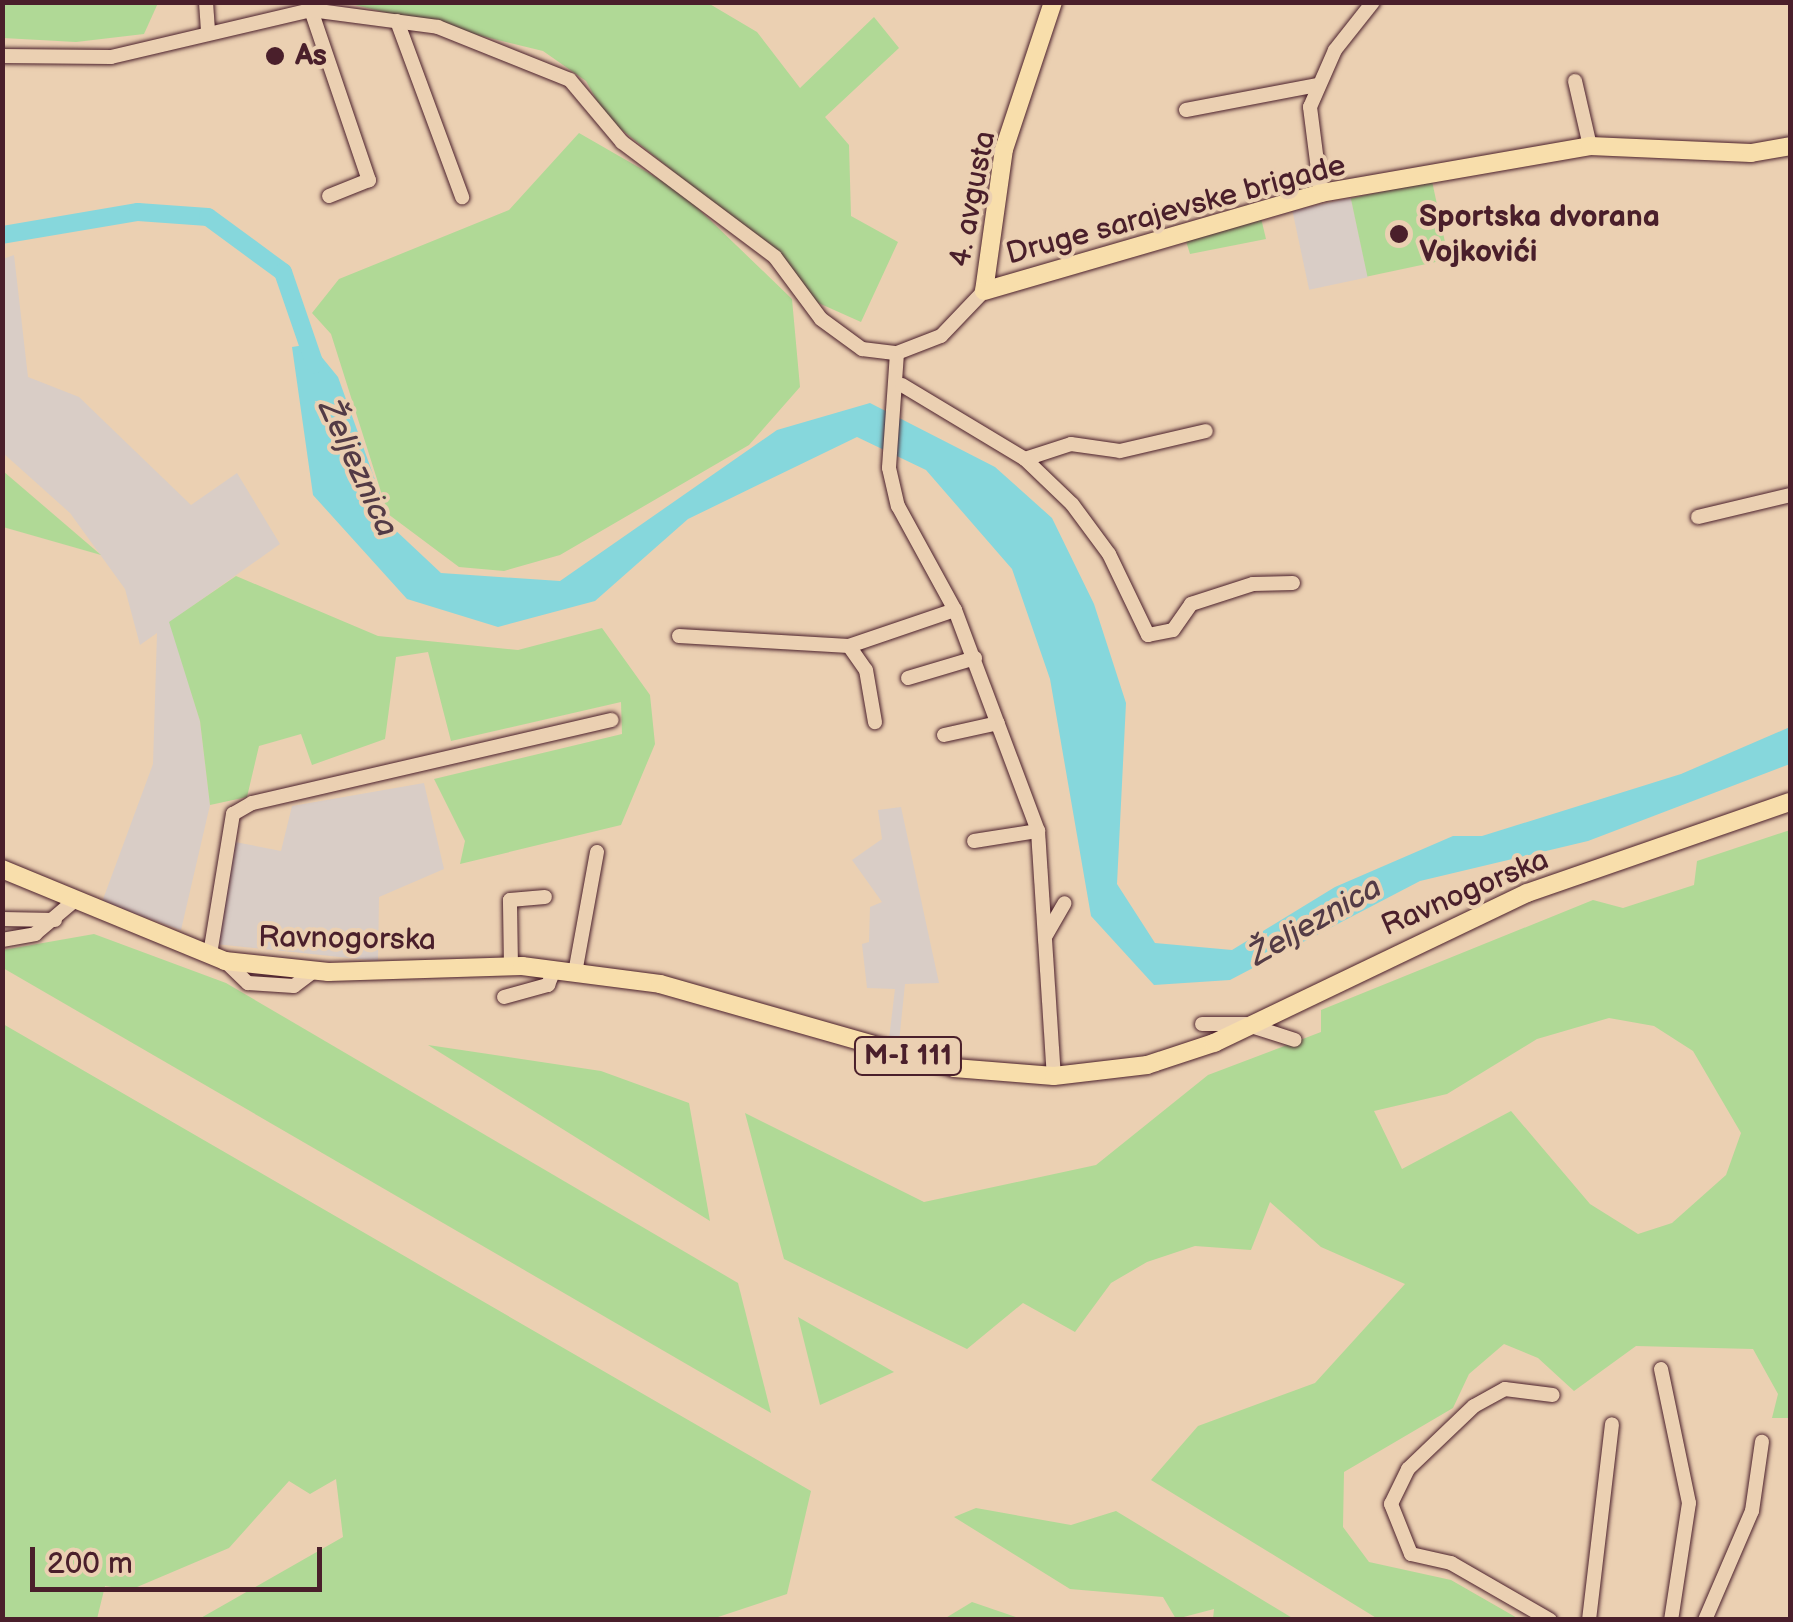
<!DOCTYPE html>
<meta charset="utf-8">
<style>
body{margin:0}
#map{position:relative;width:1793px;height:1622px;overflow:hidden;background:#ebd0b2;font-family:"Balsamiq Sans",sans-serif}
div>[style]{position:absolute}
.built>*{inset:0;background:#d9cdc6;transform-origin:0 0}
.green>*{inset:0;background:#b0d996;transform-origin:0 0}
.water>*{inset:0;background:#86d7dc}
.river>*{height:18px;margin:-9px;padding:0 9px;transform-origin:9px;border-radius:9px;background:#86d7dc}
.roads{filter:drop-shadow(0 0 2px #4a1f2b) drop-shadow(0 0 2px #4a1f2b)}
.minor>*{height:14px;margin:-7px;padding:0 7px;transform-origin:7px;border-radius:7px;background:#ebd0b2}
.major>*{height:18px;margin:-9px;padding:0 9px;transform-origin:9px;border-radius:9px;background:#f8deab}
.dots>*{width:28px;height:28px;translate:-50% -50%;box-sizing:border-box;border:5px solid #ebd0b2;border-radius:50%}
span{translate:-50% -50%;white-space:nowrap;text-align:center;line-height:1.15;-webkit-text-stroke:8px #ebd0b2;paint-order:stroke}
.shield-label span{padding:2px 8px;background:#ebd0b2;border:2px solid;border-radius:8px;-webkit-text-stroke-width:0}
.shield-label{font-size:28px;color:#4a1f2b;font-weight:700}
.poi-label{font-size:30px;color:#4a1f2b;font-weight:700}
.left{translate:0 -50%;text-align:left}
.street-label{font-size:30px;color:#4a1f2b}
.water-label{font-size:32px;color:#533b46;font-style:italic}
.frame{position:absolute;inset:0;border:5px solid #4a1f2b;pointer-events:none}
.scale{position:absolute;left:30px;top:1547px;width:292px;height:45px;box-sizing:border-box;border:5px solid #4a1f2b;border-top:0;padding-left:12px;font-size:30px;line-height:35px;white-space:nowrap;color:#4a1f2b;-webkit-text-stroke:8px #ebd0b2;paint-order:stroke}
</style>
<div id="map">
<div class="built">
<div style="left:1351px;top:198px;width:81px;height:60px;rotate:78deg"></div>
<div style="clip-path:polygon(14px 255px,28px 377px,79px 397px,191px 505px,237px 473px,280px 544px,170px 622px,200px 721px,210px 805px,181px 930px,102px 902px,153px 764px,157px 633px,140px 645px,125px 589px,70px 513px,3px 453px,3px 259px)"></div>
<div style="clip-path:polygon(424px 783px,444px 869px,379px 897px,378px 961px,215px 944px,235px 842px,281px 851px,292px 806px)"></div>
<div style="clip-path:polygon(901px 807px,939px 983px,905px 984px,899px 1042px,889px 1039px,895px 989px,867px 988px,862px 944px,869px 942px,870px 907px,882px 902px,852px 860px,882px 839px,878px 810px)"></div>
</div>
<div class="green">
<div style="clip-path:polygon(2px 3px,3px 2px,158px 3px,144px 34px,76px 42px,3px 38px)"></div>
<div style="clip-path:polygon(347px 3px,708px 3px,757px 32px,800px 88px,874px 17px,899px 48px,825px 117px,849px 145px,851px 216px,898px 242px,861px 322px,814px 301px,742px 227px,606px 117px,586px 81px,543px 51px)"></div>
<div style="clip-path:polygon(579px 133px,680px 191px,792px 299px,800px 387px,749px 445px,560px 555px,504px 571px,459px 567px,388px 514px,331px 334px,312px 313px,339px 279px,509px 210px)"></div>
<div style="left:1432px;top:181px;width:80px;height:83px;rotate:78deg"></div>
<div style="clip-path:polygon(1261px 218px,1266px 239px,1190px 254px,1185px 238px)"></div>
<div style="clip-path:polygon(3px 471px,101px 555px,3px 527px)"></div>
<div style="clip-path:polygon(236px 576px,378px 636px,518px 650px,602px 628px,650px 695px,655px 744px,621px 825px,460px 864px,465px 841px,434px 779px,622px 734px,621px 702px,451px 741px,428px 652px,396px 657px,385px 739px,312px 765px,301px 734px,259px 746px,247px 797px,210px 805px,200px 721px,169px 622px)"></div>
<div style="clip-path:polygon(evenodd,1790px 830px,1790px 1418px,1772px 1418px,1778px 1394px,1753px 1349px,1636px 1346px,1574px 1391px,1538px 1358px,1504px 1344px,1469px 1374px,1453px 1408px,1344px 1472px,1343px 1527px,1369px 1562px,1451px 1580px,1519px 1619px,1378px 1619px,1151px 1480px,1198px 1426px,1315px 1383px,1405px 1284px,1321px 1247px,1270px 1202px,1251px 1250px,1195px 1246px,1147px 1262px,1111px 1283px,1075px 1332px,1023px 1303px,967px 1349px,784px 1259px,745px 1113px,924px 1202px,1096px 1165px,1208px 1075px,1321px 1032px,1321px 1010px,1593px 900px,1623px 908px,1694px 885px,1697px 861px,1790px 830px,1609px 1018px,1654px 1026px,1693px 1051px,1741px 1133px,1726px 1175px,1672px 1223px,1638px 1234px,1590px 1204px,1511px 1111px,1402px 1169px,1374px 1111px,1447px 1094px,1537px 1039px,1609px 1018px)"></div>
<div style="clip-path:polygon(94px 934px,226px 983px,738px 1283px,771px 1413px,3px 968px,3px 950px)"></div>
<div style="clip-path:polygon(3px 1024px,811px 1491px,787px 1594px,709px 1620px,199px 1619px,343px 1537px,336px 1479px,310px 1494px,289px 1481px,229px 1548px,130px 1590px,105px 1586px,97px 1619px,3px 1619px)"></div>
<div style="clip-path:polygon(428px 1045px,601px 1071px,689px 1103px,710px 1221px)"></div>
<div style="clip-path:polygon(798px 1317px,894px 1372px,820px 1405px)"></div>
<div style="clip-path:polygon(976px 1508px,1071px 1525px,1116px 1511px,1294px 1619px,1213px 1619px,1214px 1609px,1176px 1619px,1163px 1597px,1070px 1589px,954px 1517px)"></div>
<div style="clip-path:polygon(972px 1602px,1022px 1619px,944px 1619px)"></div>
</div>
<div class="water">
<div style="clip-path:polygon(311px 344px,338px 377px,392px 527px,441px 573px,560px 581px,777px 430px,870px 403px,995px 467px,1052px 518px,1094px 604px,1126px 703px,1117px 884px,1155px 943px,1232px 950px,1335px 887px,1453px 836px,1482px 836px,1681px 774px,1790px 727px,1790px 764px,1588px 841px,1420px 881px,1230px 980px,1154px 985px,1091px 916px,1050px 679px,1012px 569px,926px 470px,857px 437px,688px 519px,595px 601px,498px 627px,407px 599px,313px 495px,292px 347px)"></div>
</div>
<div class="river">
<div style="left:2px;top:235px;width:138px;rotate:-9.6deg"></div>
<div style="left:138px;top:212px;width:70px;rotate:4.1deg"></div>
<div style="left:208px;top:217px;width:93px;rotate:36.3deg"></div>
<div style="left:283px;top:272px;width:98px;rotate:71deg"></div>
</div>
<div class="roads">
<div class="minor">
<div style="left:206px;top:2px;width:28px;rotate:86deg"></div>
<div style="left:311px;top:10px;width:180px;rotate:71.2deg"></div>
<div style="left:369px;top:180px;width:43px;rotate:158.2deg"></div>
<div style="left:397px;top:21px;width:188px;rotate:69.7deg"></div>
<div style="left:2px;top:56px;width:109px;rotate:0.5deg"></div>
<div style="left:111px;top:57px;width:205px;rotate:-13.2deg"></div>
<div style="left:311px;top:10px;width:128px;rotate:7.6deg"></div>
<div style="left:438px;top:27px;width:142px;rotate:21.9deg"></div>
<div style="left:570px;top:80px;width:81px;rotate:50deg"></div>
<div style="left:622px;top:142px;width:191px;rotate:36.9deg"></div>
<div style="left:775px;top:257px;width:77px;rotate:53.4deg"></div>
<div style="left:821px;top:319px;width:51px;rotate:36.2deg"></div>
<div style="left:862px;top:349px;width:35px;rotate:7deg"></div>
<div style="left:897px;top:353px;width:47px;rotate:-21.1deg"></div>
<div style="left:941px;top:336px;width:62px;rotate:-46.3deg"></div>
<div style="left:1575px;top:81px;width:67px;rotate:77deg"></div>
<div style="left:1186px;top:110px;width:133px;rotate:-10.8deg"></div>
<div style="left:1321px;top:193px;width:87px;rotate:-97.3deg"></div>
<div style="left:1310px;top:107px;width:62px;rotate:-66.3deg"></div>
<div style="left:1335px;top:50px;width:61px;rotate:-51.6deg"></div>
<div style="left:897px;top:353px;width:115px;rotate:94deg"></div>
<div style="left:889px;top:468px;width:39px;rotate:77deg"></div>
<div style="left:898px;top:506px;width:119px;rotate:61.3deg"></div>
<div style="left:955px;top:610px;width:236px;rotate:69.4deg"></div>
<div style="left:1038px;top:831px;width:246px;rotate:86.3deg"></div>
<div style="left:902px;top:385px;width:144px;rotate:31deg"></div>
<div style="left:1025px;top:459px;width:65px;rotate:43.8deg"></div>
<div style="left:1072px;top:504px;width:62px;rotate:53.5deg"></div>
<div style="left:1109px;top:554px;width:90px;rotate:64.3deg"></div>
<div style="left:1148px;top:635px;width:25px;rotate:-11deg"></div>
<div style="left:1173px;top:630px;width:32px;rotate:-55deg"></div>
<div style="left:1191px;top:604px;width:65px;rotate:-17.9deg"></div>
<div style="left:1253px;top:584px;width:40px;rotate:-1.4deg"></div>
<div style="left:1025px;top:459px;width:48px;rotate:-18.1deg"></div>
<div style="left:1071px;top:444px;width:49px;rotate:8.1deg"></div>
<div style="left:1120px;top:451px;width:88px;rotate:-13.1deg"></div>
<div style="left:1698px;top:517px;width:95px;rotate:-13.4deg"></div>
<div style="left:679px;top:636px;width:170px;rotate:3.4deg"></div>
<div style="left:849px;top:646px;width:112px;rotate:-18.8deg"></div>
<div style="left:849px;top:646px;width:29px;rotate:55deg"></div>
<div style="left:866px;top:670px;width:53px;rotate:80.2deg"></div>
<div style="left:908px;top:678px;width:70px;rotate:-16.6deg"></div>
<div style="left:944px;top:735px;width:55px;rotate:-12.5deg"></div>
<div style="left:974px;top:841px;width:65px;rotate:-8.9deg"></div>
<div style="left:2px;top:919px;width:53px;rotate:1.1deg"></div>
<div style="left:1045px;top:937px;width:39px;rotate:-60deg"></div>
<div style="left:2px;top:940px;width:34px;rotate:-10deg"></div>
<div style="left:35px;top:934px;width:52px;rotate:-40.4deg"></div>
<div style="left:211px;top:948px;width:136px;rotate:-80.7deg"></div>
<div style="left:233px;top:814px;width:22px;rotate:-30deg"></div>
<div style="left:252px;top:803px;width:369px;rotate:-13deg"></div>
<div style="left:225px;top:961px;width:32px;rotate:44deg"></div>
<div style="left:248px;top:983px;width:46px;rotate:3.7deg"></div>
<div style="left:294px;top:986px;width:25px;rotate:-37deg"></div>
<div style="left:511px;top:967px;width:67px;rotate:-90.9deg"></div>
<div style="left:510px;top:900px;width:35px;rotate:-5deg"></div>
<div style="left:575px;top:973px;width:123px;rotate:-79.7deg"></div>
<div style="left:504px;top:997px;width:46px;rotate:-15.3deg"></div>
<div style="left:548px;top:985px;width:16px;rotate:-68deg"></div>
<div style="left:1202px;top:1024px;width:43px"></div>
<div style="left:1245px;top:1024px;width:52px;rotate:17.7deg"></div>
<div style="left:1661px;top:1369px;width:137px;rotate:78.2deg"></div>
<div style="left:1689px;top:1503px;width:118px;rotate:98.7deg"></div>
<div style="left:1550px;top:1620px;width:114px;rotate:-150.1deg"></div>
<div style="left:1451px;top:1563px;width:41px;rotate:-167.3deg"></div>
<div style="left:1411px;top:1554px;width:54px;rotate:-111.8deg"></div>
<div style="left:1391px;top:1504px;width:39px;rotate:-64deg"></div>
<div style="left:1408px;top:1469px;width:91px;rotate:-43.7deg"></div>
<div style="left:1474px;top:1406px;width:35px;rotate:-29deg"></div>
<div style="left:1505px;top:1389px;width:48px;rotate:7.1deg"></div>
<div style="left:1589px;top:1620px;width:197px;rotate:-83.3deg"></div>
<div style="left:1705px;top:1620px;width:119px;rotate:-66.7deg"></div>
<div style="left:1752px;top:1511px;width:70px;rotate:-81.8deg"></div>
</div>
<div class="major">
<div style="left:1053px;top:2px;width:155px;rotate:108.4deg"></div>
<div style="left:1004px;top:149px;width:143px;rotate:98deg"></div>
<div style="left:984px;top:291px;width:351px;rotate:-16.2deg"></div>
<div style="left:1321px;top:193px;width:273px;rotate:-9.9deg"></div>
<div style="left:1590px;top:146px;width:161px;rotate:2.5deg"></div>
<div style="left:1751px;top:153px;width:40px;rotate:-10deg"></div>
<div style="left:2px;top:869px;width:241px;rotate:22.4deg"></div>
<div style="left:225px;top:961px;width:104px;rotate:6.1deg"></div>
<div style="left:328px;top:972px;width:194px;rotate:-1.8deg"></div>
<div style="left:522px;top:966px;width:139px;rotate:7.4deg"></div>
<div style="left:660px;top:984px;width:306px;rotate:15.9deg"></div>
<div style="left:954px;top:1068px;width:100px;rotate:4.6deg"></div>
<div style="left:1054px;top:1076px;width:94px;rotate:-6.7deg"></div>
<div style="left:1147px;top:1065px;width:71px;rotate:-18.2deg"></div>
<div style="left:1214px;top:1043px;width:347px;rotate:-25.6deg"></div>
<div style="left:1527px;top:893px;width:278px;rotate:-19.1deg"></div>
</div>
</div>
<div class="dots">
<div style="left:275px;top:56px;background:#4a1f2b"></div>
<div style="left:1399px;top:234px;background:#4a1f2b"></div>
</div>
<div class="shield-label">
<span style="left:908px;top:1056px">M-I 111</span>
</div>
<div class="poi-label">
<span class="left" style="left:295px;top:56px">As</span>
<span class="left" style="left:1419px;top:234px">Sportska dvorana<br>Vojkovići</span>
</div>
<div class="street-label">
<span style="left:973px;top:199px;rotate:-79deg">4. avgusta</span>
<span style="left:1176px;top:210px;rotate:-15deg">Druge sarajevske brigade</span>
<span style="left:1465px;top:893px;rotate:-23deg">Ravnogorska</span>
<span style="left:347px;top:939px;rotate:1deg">Ravnogorska</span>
</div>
<div class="water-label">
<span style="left:357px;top:469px;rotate:65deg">Željeznica</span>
<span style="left:1316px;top:922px;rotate:-30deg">Željeznica</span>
</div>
<div class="frame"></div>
<div class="scale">200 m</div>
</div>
